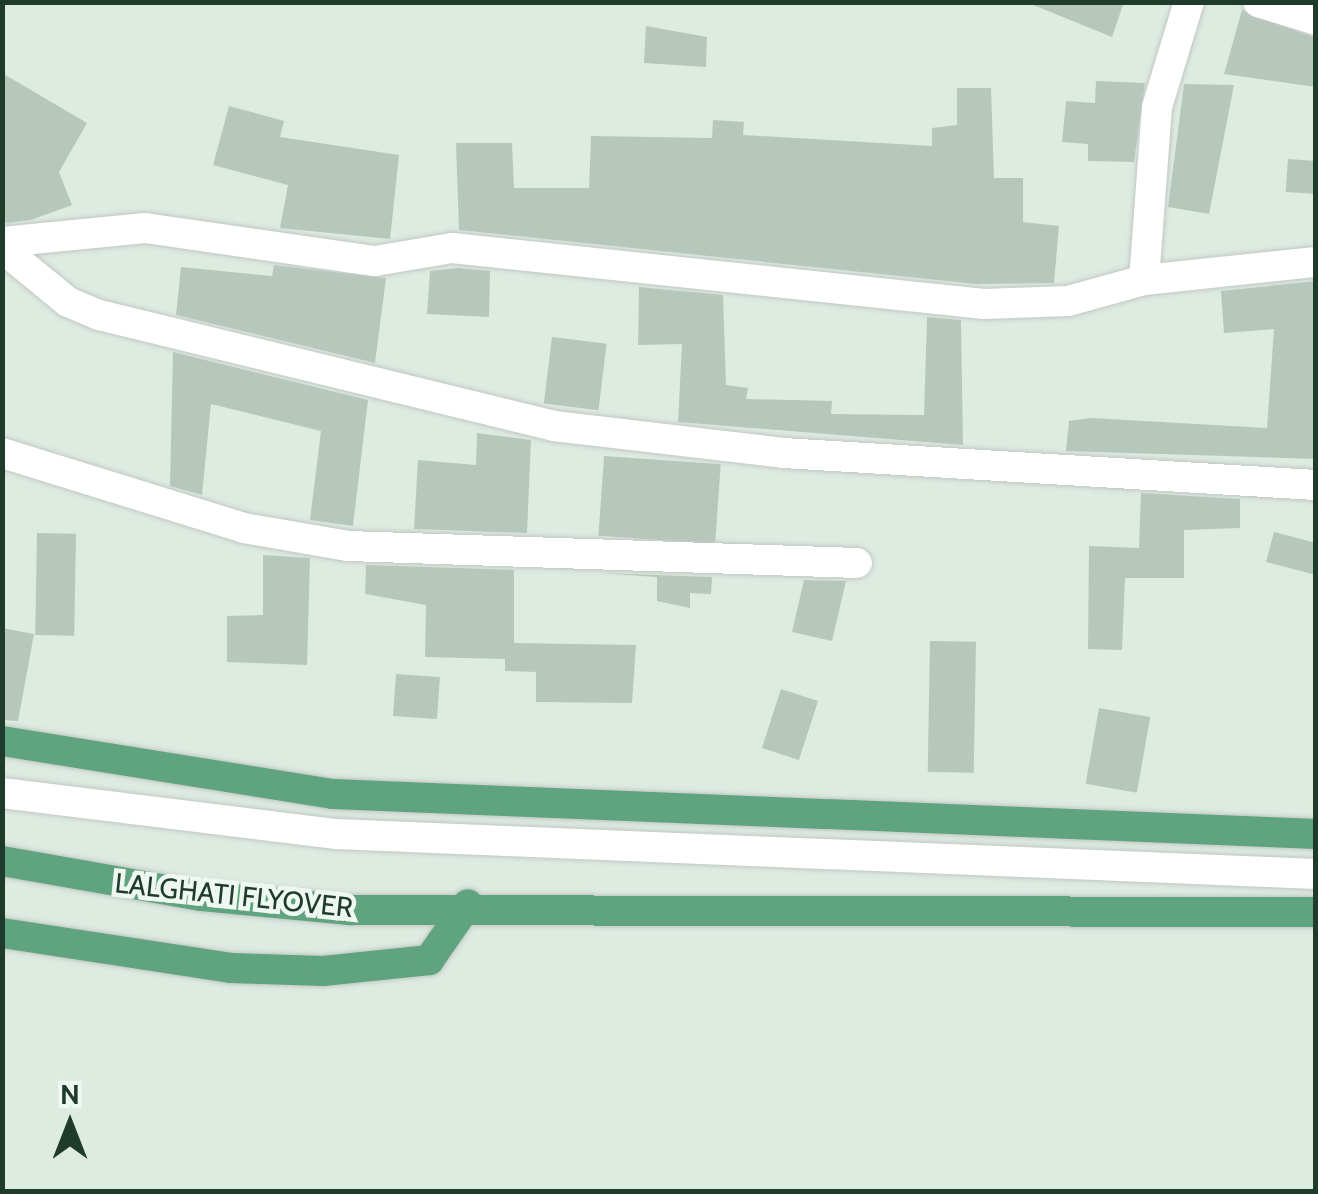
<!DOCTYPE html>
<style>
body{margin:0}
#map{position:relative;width:1318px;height:1194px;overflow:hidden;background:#deebe1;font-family:Cabin,sans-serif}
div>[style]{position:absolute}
.building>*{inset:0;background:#b6c8bc;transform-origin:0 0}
.roads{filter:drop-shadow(0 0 2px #c0c8c4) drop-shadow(0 0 2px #c0c8c4)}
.minor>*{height:30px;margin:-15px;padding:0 15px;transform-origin:15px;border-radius:15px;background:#fff}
.major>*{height:30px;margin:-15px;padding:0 15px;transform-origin:15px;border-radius:15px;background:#60a37f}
span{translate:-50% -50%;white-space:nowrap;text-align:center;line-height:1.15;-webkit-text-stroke:9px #eef7f0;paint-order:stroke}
.street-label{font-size:28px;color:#1f3b2c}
.frame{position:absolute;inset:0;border:5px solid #1f3b2c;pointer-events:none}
.north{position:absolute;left:20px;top:1074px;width:100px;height:100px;-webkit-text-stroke:8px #eef7f0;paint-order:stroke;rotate:0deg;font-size:28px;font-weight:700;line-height:40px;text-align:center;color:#1f3b2c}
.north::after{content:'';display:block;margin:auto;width:35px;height:45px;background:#1f3b2c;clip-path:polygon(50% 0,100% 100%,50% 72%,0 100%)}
</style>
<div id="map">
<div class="building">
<div style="clip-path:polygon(1026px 2px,1124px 2px,1112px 37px)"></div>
<div style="clip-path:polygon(1242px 10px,1316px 38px,1316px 87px,1224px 74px)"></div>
<div style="clip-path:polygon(646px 26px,707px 37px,706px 67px,644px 63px)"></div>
<div style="clip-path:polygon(2px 73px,87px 123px,59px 172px,72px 205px,31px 220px,6px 223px,2px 214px)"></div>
<div style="clip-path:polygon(1096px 81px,1145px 83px,1134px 162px,1088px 161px,1088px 144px,1062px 142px,1066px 101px,1095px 103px)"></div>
<div style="clip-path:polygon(1184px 84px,1234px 85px,1209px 214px,1168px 207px)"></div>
<div style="clip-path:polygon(957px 88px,991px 88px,994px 178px,1023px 178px,1023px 222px,1059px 226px,1054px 283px,976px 284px,459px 230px,456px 143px,512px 143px,514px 188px,589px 188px,591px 136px,712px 138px,713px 120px,744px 122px,743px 135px,932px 146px,932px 128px,957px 125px)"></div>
<div style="clip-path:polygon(229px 106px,284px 121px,280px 137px,399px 155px,390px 239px,280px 228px,288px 185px,213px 165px)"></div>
<div style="left:1288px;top:159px;width:28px;height:33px;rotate:4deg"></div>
<div style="clip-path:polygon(274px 265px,386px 278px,375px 363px,176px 315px,181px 267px,272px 276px)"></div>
<div style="clip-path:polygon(458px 268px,490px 271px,489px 317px,427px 314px,430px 271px)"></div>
<div style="clip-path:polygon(1316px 281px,1316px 459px,1066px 451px,1069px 421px,1091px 418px,1267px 428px,1274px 329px,1224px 333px,1221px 291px)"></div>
<div style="clip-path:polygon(639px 287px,723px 295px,726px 385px,748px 388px,746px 399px,832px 401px,831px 414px,924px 415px,927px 317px,961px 320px,963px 445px,678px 422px,682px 344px,638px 345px)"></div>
<div style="left:552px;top:337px;width:55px;height:67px;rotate:7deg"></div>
<div style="clip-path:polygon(173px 352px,368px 400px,353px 526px,310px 520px,321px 431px,211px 404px,202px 495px,170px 486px)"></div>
<div style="clip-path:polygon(477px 433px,531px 440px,527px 533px,414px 529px,418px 460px,476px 465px)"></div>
<div style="left:604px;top:456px;width:117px;height:80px;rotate:4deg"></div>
<div style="clip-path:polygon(1141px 493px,1240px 499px,1240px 528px,1184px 530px,1184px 578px,1125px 578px,1122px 650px,1088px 649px,1089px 546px,1139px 548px)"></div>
<div style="clip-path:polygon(1274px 532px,1316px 543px,1316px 575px,1266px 562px)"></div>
<div style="left:37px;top:533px;width:39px;height:102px;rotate:1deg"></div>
<div style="clip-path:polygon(263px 555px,310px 558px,307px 665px,227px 662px,227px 616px,263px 615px)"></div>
<div style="clip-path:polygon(366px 565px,514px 570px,514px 643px,636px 645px,632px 703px,536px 702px,536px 672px,505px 671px,505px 659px,425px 657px,426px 605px,365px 594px)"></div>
<div style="clip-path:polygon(598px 573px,712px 577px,711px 594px,690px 593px,690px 608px,657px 601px,657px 577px)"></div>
<div style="clip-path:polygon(804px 580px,846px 581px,832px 641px,792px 632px)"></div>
<div style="clip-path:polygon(2px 628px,34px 634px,18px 721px,2px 720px)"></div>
<div style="left:930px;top:641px;width:46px;height:131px;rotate:1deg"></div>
<div style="left:396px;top:674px;width:44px;height:42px;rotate:4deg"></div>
<div style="left:781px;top:689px;width:39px;height:62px;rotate:18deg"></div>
<div style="left:1099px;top:708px;width:52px;height:77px;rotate:10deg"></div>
</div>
<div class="roads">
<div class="minor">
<div style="left:1258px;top:2px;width:61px;rotate:17.2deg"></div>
<div style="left:2px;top:242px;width:144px;rotate:-5.6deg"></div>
<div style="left:145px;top:228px;width:232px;rotate:8.2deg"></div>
<div style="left:375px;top:261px;width:78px;rotate:-9.6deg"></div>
<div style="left:452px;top:248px;width:535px;rotate:6.01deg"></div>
<div style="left:984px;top:304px;width:84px;rotate:-2deg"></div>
<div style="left:1068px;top:301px;width:79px;rotate:-15.4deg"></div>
<div style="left:1144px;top:280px;width:173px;rotate:-6deg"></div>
<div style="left:2px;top:248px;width:85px;rotate:39.3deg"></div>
<div style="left:68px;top:302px;width:34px;rotate:23deg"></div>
<div style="left:99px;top:315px;width:468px;rotate:13.7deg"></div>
<div style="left:554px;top:426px;width:231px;rotate:6.7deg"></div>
<div style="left:783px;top:453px;width:534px;rotate:3.44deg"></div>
<div style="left:1144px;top:280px;width:173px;rotate:-85.7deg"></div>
<div style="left:1157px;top:107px;width:110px;rotate:-73.1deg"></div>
<div style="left:2px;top:453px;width:253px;rotate:17.2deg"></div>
<div style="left:244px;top:528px;width:106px;rotate:9.8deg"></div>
<div style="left:348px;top:546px;width:509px;rotate:1.91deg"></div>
<div style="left:2px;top:793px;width:337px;rotate:7deg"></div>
<div style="left:336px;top:834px;width:981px;rotate:2.34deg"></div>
</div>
<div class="major">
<div style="left:2px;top:741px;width:335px;rotate:9.1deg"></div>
<div style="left:333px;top:794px;width:984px;rotate:2.33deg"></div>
<div style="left:2px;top:861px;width:202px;rotate:10deg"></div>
<div style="left:201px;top:896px;width:150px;rotate:5.4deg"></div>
<div style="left:350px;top:910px;width:966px;rotate:0.12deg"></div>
<div style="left:2px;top:933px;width:231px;rotate:8.7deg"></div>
<div style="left:230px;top:968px;width:93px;rotate:1.8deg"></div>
<div style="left:323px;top:971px;width:107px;rotate:-5.9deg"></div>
<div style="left:429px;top:960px;width:68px;rotate:-55.1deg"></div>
</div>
</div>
<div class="street-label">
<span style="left:234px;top:895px;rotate:6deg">LALGHATI FLYOVER</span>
</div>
<div class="frame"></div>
<div class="north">N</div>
</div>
